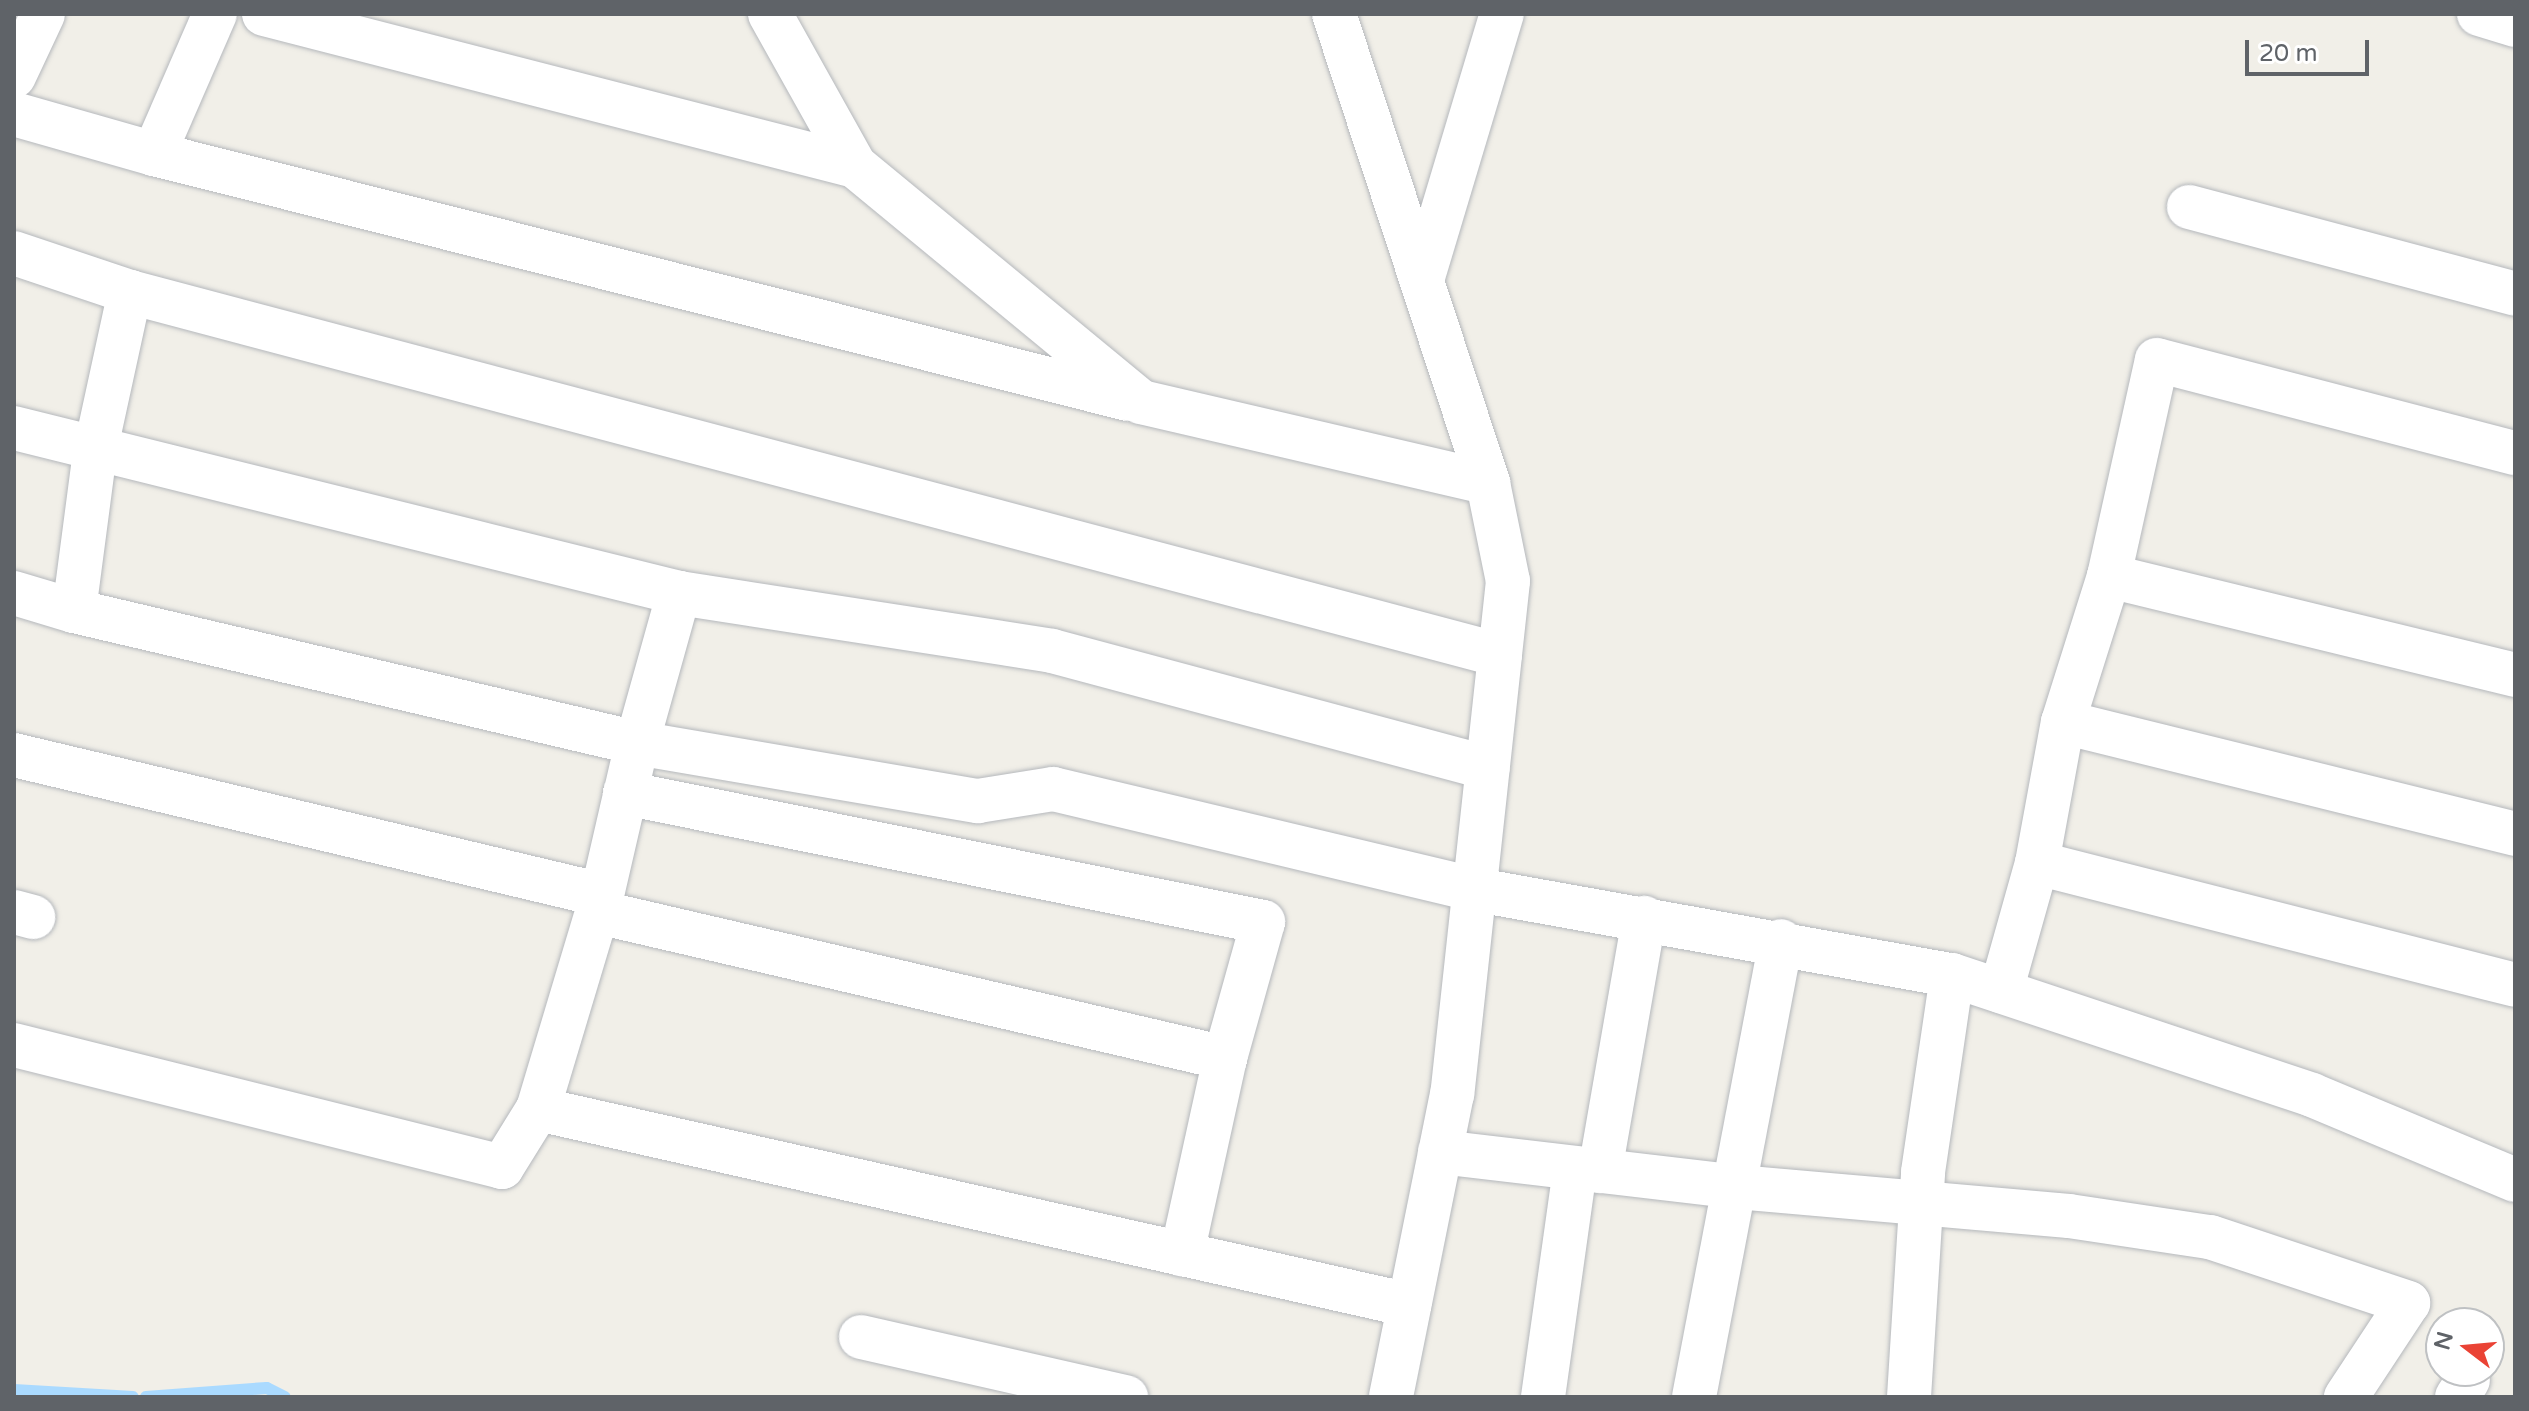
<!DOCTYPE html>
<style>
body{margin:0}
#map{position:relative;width:2529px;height:1411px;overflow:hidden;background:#f1efe8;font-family:"Varela Round",sans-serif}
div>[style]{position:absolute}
.stream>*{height:12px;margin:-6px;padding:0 6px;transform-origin:6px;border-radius:6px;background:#aadaff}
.roads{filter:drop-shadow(0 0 2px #b5b8bc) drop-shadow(0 0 2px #b5b8bc)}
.street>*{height:44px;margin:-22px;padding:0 22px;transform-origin:22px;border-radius:22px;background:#fff}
span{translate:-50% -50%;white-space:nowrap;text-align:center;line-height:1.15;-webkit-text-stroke:7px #fff;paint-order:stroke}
.frame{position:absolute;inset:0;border:16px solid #5f6368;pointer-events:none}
.north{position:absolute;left:2425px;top:1307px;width:80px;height:80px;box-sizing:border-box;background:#fff;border:2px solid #bfc1c3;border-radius:50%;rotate:286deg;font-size:22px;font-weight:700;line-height:32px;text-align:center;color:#5f6368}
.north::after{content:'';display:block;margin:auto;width:28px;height:36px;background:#ea4335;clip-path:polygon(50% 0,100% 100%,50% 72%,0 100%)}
.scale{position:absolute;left:2245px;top:40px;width:124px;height:36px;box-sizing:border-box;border:4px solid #5f6368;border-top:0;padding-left:10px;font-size:24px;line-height:28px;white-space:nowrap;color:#5f6368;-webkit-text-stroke:6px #fff;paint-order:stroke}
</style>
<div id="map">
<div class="stream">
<div style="left:14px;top:1390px;width:119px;rotate:3.4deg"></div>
<div style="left:146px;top:1397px;width:121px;rotate:-4.3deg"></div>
<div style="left:267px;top:1388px;width:20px;rotate:27deg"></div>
</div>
<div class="roads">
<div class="street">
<div style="left:264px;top:14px;width:610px;rotate:14.42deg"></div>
<div style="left:770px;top:14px;width:174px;rotate:60.8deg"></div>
<div style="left:855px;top:166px;width:371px;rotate:39.5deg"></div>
<div style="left:1141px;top:402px;width:356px;rotate:13.1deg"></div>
<div style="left:1488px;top:483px;width:100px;rotate:78.5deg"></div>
<div style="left:1508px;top:581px;width:74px;rotate:96.2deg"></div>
<div style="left:1500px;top:655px;width:442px;rotate:96.2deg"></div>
<div style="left:1452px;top:1094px;width:309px;rotate:101.4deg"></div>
<div style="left:1334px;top:14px;width:494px;rotate:71.8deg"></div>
<div style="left:2479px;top:14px;width:38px;rotate:17deg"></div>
<div style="left:14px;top:76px;width:68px;rotate:-64.9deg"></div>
<div style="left:14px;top:114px;width:146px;rotate:15.9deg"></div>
<div style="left:154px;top:154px;width:1004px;rotate:14.12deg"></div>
<div style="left:154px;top:154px;width:153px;rotate:-66.5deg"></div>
<div style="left:2189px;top:207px;width:337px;rotate:14.9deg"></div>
<div style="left:14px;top:253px;width:122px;rotate:18.6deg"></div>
<div style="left:130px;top:292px;width:1417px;rotate:14.84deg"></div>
<div style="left:1422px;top:280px;width:278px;rotate:-73.3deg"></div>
<div style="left:14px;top:428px;width:685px;rotate:13.93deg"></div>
<div style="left:679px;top:593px;width:377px;rotate:8.8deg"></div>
<div style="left:1052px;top:651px;width:451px;rotate:15deg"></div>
<div style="left:2109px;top:576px;width:418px;rotate:13.7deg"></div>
<div style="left:14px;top:593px;width:63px;rotate:16.7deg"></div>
<div style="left:74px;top:611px;width:578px;rotate:13.2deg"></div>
<div style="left:637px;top:743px;width:346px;rotate:9.7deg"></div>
<div style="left:978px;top:801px;width:76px;rotate:-9.1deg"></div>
<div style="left:1053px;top:789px;width:431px;rotate:13.4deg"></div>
<div style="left:1472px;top:889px;width:488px;rotate:10.2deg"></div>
<div style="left:1952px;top:975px;width:379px;rotate:18.4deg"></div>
<div style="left:2312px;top:1095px;width:220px;rotate:22.7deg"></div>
<div style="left:74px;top:611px;width:160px;rotate:-82.5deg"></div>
<div style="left:95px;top:452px;width:164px;rotate:-77.7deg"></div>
<div style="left:2063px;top:722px;width:466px;rotate:13.9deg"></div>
<div style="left:14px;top:755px;width:604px;rotate:13.39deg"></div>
<div style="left:625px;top:793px;width:651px;rotate:11.43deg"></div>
<div style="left:1263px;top:922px;width:141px;rotate:105.6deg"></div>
<div style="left:1225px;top:1058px;width:201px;rotate:102.4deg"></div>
<div style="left:2037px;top:863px;width:493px;rotate:14.3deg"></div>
<div style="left:14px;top:912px;width:20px;rotate:15deg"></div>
<div style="left:598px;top:912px;width:644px;rotate:13.11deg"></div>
<div style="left:2001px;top:991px;width:133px;rotate:-74.3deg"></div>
<div style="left:2037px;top:863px;width:143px;rotate:-79.6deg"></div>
<div style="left:2063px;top:722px;width:153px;rotate:-72.5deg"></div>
<div style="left:2109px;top:576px;width:221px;rotate:-77.5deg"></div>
<div style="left:2157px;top:360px;width:370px;rotate:14.6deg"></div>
<div style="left:14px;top:1045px;width:503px;rotate:14.04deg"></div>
<div style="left:502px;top:1167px;width:68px;rotate:-58.2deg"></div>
<div style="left:538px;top:1109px;width:223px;rotate:-73.3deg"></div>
<div style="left:602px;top:895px;width:156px;rotate:-77deg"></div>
<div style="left:637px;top:743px;width:156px;rotate:-74.4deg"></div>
<div style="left:538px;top:1109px;width:893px;rotate:12.68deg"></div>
<div style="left:1440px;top:1152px;width:299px;rotate:6.7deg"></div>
<div style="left:1737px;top:1187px;width:333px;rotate:5deg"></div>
<div style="left:2069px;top:1216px;width:143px;rotate:8.5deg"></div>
<div style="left:2210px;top:1237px;width:209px;rotate:18.4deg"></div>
<div style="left:2408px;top:1303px;width:113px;rotate:123.4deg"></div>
<div style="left:1600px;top:1171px;width:257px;rotate:-80.1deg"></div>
<div style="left:861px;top:1337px;width:272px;rotate:12.8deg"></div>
<div style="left:1543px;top:1397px;width:231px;rotate:-82deg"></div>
<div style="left:1694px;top:1397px;width:464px;rotate:-79.2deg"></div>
<div style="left:1909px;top:1397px;width:225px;rotate:-86.4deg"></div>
<div style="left:1923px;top:1172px;width:199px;rotate:-81.6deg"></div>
<div style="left:2457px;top:1397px;width:20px;rotate:-57deg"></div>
</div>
</div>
<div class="frame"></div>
<div class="north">N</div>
<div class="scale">20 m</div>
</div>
